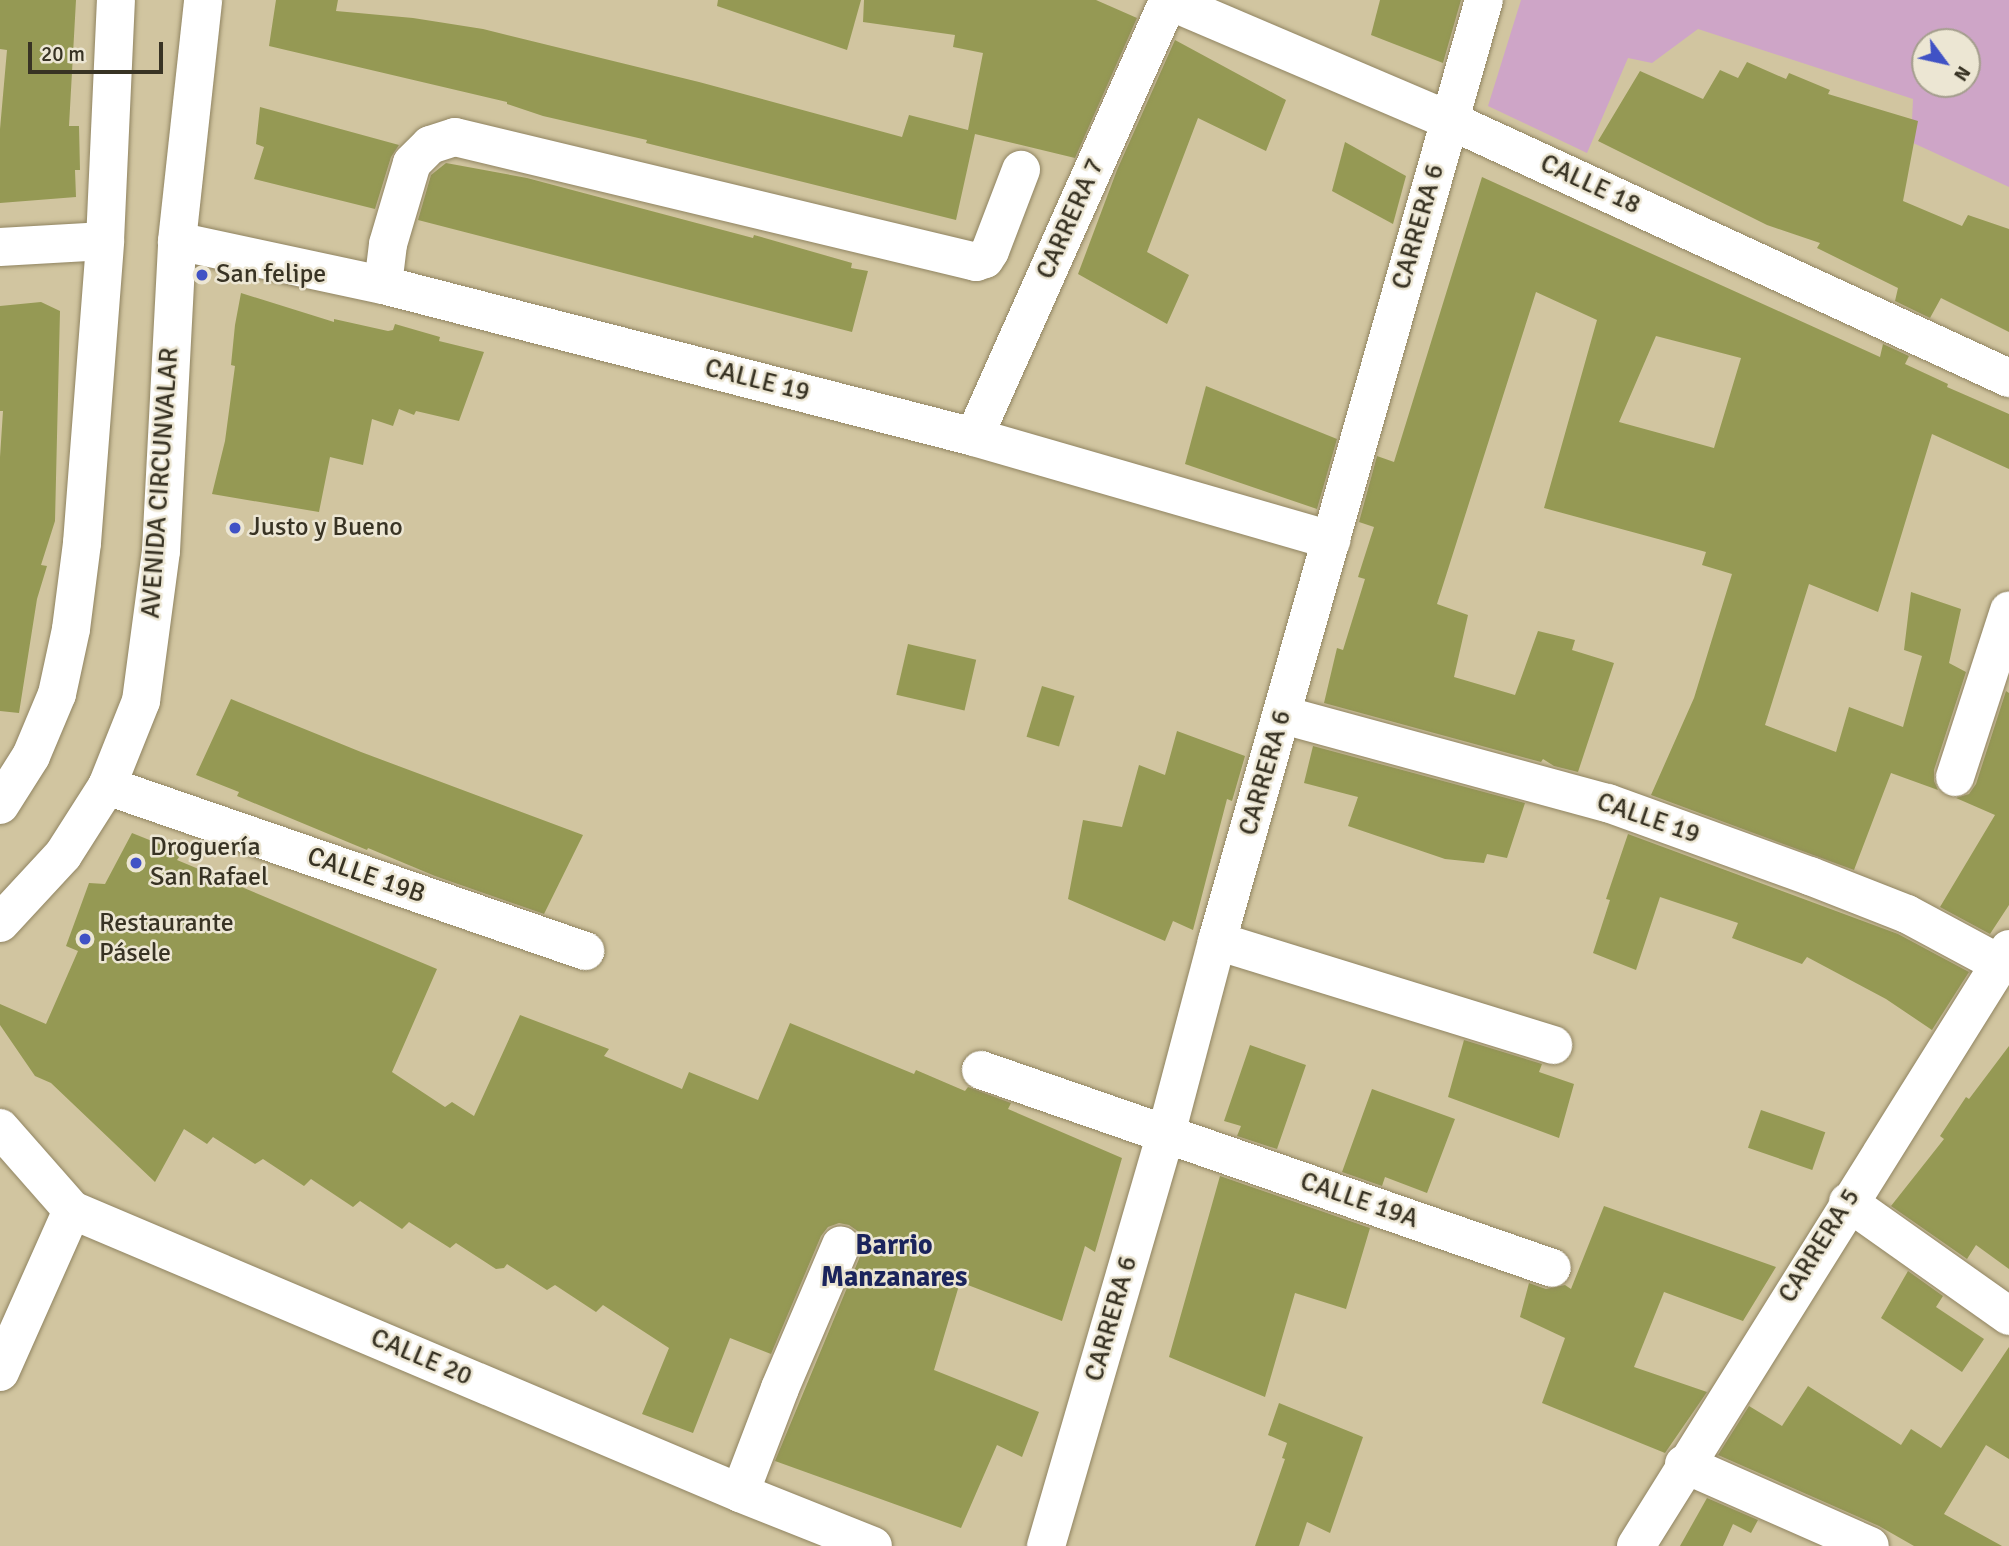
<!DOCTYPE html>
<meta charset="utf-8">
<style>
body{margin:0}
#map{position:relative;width:2009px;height:1546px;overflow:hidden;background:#d1c5a0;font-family:Signika,sans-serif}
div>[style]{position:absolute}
.green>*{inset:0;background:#cea5c7}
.building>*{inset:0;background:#959954;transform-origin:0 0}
.roads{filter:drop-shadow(0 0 2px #908461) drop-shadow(0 0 2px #908461)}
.minor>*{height:38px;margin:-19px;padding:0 19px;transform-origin:19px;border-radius:19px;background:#fff}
.major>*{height:38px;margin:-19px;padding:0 19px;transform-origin:19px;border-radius:19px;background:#fff}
.dots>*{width:19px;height:19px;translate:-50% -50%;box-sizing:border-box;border:4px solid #ece6d3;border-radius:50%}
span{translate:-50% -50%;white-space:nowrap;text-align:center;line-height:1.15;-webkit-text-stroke:5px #ece6d3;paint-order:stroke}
.street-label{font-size:26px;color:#383324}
.poi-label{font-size:26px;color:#383324}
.left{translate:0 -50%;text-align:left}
.neighbourhood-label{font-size:28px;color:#1b245c;font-weight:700}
.north{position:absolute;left:1911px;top:28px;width:70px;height:70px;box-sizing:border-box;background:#ece6d3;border:2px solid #a49e8d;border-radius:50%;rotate:123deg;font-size:19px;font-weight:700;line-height:28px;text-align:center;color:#383324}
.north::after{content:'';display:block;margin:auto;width:24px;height:32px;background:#4052c5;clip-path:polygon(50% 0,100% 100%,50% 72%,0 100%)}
.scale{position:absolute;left:28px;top:42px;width:135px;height:32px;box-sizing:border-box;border:4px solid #383324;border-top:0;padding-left:9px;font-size:21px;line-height:24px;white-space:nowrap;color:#383324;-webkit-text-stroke:5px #ece6d3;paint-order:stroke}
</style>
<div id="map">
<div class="green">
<div style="clip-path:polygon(evenodd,1521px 0,2009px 0,2009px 187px,1911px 142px,1913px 99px,1698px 29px,1652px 63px,1628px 58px,1587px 153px,1488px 106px,1521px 0,1925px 42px,1967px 42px,1967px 84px,1925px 84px,1925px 42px)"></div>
</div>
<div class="building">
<div style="clip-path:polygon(0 0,76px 0,69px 126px,79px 126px,80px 170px,75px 170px,76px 197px,0 203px,0 129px,7px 50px,0 49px)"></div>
<div style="clip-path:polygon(276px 0,338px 0,336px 11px,413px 18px,483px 29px,699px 82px,902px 137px,909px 115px,968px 130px,983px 53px,953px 47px,955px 35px,863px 22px,864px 0,1096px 0,1137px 18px,1075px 158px,975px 134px,956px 220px,646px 143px,647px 140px,543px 116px,507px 104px,507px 102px,269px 46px)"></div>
<div style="clip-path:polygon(718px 0,861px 0,847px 50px,717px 6px)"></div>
<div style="clip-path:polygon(1380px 0,1461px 0,1443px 63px,1371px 35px)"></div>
<div style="clip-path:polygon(1175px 40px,1286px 100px,1266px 151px,1198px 118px,1147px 252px,1189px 275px,1167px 324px,1078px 274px,1117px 170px)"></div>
<div style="clip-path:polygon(1747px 62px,1786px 79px,1789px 73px,1830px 90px,1828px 94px,1918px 121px,1903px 201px,1962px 226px,1968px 215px,2009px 229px,2009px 332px,1941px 298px,1930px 318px,1895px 301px,1898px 288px,1817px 248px,1820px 243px,1767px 225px,1598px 141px,1640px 71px,1703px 99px,1720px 70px,1738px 78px)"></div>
<div style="clip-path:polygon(260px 107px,399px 145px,391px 157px,375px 209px,254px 179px,264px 147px,256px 144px)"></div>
<div style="clip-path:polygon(1345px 142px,1406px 176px,1393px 224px,1332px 191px)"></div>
<div style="clip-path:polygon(446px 163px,527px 178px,753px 238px,754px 235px,852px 263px,851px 268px,868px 271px,852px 332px,418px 220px,431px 175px)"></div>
<div style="clip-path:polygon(evenodd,1482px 177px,1880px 357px,1883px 344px,1909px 356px,1905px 364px,1948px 384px,1947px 387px,2009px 414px,2009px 469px,1932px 434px,1878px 612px,1809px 584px,1765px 725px,1836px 752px,1849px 707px,1903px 727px,1922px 656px,1904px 650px,1911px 592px,1961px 609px,1949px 663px,1966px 672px,1934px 770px,1934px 781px,1938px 790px,1891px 773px,1854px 870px,1651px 795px,1694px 698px,1732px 574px,1702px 565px,1706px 552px,1544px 508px,1597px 320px,1536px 292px,1437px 604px,1468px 615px,1454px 677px,1515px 695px,1538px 631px,1575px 640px,1572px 650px,1614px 663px,1578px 772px,1554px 766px,1543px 759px,1541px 762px,1324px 703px,1337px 648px,1343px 650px,1365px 579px,1358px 577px,1374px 527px,1359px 522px,1377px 456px,1394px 462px,1482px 177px,1656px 336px,1741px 358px,1714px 448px,1619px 422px,1656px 336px)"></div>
<div style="clip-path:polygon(241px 293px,334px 322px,334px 319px,388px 331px,393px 330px,395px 324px,440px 337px,439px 341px,484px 352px,459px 421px,416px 411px,414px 415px,399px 409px,393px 426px,372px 419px,363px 465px,330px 457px,319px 512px,212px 494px,225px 441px,235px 366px,231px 365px,235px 325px)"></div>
<div style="clip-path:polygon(41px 302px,60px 311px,55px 521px,41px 565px,47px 566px,37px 599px,19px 713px,0 711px,0 457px,3px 411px,0 411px,0 306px)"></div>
<div style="clip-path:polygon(1206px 386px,1337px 439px,1317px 509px,1185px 464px)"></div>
<div style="left:908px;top:644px;width:70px;height:52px;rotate:13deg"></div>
<div style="left:1042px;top:686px;width:34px;height:53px;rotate:17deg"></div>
<div style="clip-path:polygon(2006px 691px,2009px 693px,2009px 905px,1990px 934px,1940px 907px,1995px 815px,1956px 798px,1969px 794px,1976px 784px)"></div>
<div style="clip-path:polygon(231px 699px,361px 752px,583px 835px,544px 914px,435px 876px,368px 848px,367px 850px,237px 796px,239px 792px,196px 775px)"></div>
<div style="clip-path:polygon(1177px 731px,1245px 756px,1232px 801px,1227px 799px,1193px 930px,1173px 921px,1165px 941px,1068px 899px,1083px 820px,1122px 827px,1139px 765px,1165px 775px)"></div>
<div style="clip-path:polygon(1313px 746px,1525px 803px,1507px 858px,1487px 854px,1484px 863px,1445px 859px,1348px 826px,1358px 797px,1304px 783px)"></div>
<div style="clip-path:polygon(132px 833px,182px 853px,177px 860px,437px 969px,392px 1072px,445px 1107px,452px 1102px,474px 1116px,520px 1015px,609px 1049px,604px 1056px,682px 1089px,689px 1072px,758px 1100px,790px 1023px,914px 1074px,916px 1070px,965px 1091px,968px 1087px,1011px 1103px,1008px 1109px,1122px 1158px,1095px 1252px,1085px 1246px,1062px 1321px,960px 1282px,934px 1370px,1039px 1412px,1022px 1457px,997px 1445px,961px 1528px,775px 1461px,861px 1254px,863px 1243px,859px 1232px,849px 1225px,839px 1223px,828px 1227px,821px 1236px,771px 1354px,730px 1338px,693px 1433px,642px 1414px,669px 1348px,603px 1305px,596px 1312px,555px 1285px,547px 1290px,507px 1264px,504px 1268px,496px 1269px,456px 1243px,450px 1248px,409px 1222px,402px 1229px,360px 1201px,353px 1207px,311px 1179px,304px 1186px,263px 1159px,255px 1164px,213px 1137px,207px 1144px,184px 1129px,155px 1182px,51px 1083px,35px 1076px,0 1025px,0 1004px,46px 1024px,78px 951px,66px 946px,89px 883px,105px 884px)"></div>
<div style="clip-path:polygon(1628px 834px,1898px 934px,1969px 972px,1932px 1030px,1886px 999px,1807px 957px,1802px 964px,1732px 938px,1738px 923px,1660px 897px,1636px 970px,1593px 953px,1610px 900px,1606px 899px)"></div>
<div style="clip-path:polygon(1464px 1040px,1542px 1064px,1539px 1072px,1574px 1084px,1559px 1138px,1448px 1097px)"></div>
<div style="clip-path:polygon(1250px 1045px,1306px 1065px,1277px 1149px,1237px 1136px,1241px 1126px,1224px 1121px)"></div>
<div style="clip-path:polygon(2009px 1046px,2009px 1269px,1976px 1245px,1967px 1259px,1891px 1206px,1944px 1139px,1940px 1136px,1966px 1097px,1969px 1099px)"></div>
<div style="clip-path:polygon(1372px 1089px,1455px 1119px,1427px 1193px,1385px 1177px,1382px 1186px,1342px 1172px)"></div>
<div style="left:1761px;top:1110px;width:68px;height:40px;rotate:19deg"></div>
<div style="clip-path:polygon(1220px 1176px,1370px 1228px,1346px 1309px,1295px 1293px,1265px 1397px,1169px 1357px)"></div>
<div style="clip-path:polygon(1604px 1206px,1776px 1267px,1743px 1321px,1664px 1292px,1634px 1367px,1707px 1392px,1665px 1453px,1542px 1403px,1565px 1338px,1520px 1317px,1529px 1283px,1546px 1289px,1565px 1285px,1571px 1289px)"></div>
<div style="clip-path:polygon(1908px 1271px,1943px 1296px,1936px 1307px,1984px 1339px,1962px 1372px,1881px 1318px)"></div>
<div style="clip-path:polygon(2009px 1347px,2009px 1459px,1986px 1445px,1944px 1514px,2002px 1546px,1914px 1546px,1879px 1526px,1718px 1455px,1749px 1406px,1782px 1426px,1808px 1386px,1901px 1445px,1911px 1429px,1941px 1448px)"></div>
<div style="clip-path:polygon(1279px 1403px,1363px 1437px,1330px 1533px,1307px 1522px,1299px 1546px,1255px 1546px,1285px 1459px,1282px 1458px,1287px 1443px,1268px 1435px)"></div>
<div style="clip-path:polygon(1707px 1498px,1758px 1520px,1751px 1533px,1733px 1524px,1723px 1546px,1680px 1546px)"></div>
</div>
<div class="roads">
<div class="minor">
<div style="left:1167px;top:0;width:306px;rotate:23.1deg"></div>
<div style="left:1449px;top:120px;width:617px;rotate:24.74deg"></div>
<div style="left:177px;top:241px;width:211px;rotate:12.1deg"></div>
<div style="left:383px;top:285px;width:610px;rotate:14.42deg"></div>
<div style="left:974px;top:437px;width:372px;rotate:16.1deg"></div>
<div style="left:0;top:247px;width:105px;rotate:-3.3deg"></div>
<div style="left:383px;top:285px;width:41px;rotate:-83deg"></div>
<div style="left:388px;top:244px;width:84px;rotate:-73.5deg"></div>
<div style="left:412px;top:163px;width:25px;rotate:-45deg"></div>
<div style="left:430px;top:145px;width:26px;rotate:-18deg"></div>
<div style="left:455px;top:137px;width:536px;rotate:13.49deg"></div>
<div style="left:976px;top:262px;width:9px;rotate:-18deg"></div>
<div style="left:985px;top:259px;width:9px;rotate:-58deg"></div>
<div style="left:990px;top:251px;width:87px;rotate:-69.1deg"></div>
<div style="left:974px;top:437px;width:479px;rotate:-66deg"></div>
<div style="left:1283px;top:715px;width:337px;rotate:15.2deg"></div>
<div style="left:1608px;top:803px;width:215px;rotate:19.9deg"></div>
<div style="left:1810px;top:876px;width:104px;rotate:21.4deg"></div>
<div style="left:1907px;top:914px;width:103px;rotate:28.3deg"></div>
<div style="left:1955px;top:777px;width:175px;rotate:-72deg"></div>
<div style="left:107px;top:786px;width:506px;rotate:19.04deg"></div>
<div style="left:1217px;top:941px;width:352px;rotate:17.2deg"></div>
<div style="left:981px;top:1070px;width:604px;rotate:19.12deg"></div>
<div style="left:0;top:1128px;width:109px;rotate:48.7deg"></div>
<div style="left:72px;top:1210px;width:725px;rotate:22.96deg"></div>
<div style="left:740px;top:1493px;width:143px;rotate:21.7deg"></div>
<div style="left:1848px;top:1202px;width:197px;rotate:35.3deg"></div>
<div style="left:0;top:1372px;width:177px;rotate:-66deg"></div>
<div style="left:1684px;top:1464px;width:203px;rotate:23.8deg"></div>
<div style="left:740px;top:1493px;width:112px;rotate:-69.1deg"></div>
<div style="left:780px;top:1388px;width:155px;rotate:-66.9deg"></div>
<div style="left:1046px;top:1546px;width:429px;rotate:-73.8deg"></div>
<div style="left:1166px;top:1134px;width:200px;rotate:-75.2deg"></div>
<div style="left:1217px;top:941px;width:978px;rotate:-74.16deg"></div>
<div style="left:1636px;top:1546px;width:704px;rotate:-58deg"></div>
</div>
<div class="major">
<div style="left:0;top:805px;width:58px;rotate:-57.7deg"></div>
<div style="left:31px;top:756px;width:67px;rotate:-67.2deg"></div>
<div style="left:57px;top:694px;width:66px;rotate:-77.8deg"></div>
<div style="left:71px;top:629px;width:87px;rotate:-82.7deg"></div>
<div style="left:82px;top:543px;width:303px;rotate:-85.6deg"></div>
<div style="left:105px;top:241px;width:241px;rotate:-87.4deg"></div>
<div style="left:0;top:923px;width:93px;rotate:-47.2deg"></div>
<div style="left:63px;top:855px;width:82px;rotate:-57.5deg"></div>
<div style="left:107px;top:786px;width:92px;rotate:-68.2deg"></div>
<div style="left:141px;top:701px;width:151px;rotate:-82.4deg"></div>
<div style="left:161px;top:551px;width:310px;rotate:-87deg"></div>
<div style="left:177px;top:241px;width:242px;rotate:-83.8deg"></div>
</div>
</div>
<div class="dots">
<div style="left:202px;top:275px;background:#4052c5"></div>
<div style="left:235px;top:528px;background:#4052c5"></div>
<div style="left:136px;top:863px;background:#4052c5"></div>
<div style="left:85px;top:939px;background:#4052c5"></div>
</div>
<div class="street-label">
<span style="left:1590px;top:185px;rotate:25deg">CALLE 18</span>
<span style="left:1071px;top:219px;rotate:-66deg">CARRERA 7</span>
<span style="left:1419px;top:227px;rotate:-74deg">CARRERA 6</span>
<span style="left:757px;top:381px;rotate:14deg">CALLE 19</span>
<span style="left:161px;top:483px;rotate:-86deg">AVENIDA CIRCUNVALAR</span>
<span style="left:1266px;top:773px;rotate:-74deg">CARRERA 6</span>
<span style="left:1648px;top:819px;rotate:19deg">CALLE 19</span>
<span style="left:366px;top:876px;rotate:19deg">CALLE 19B</span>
<span style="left:1359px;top:1201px;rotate:19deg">CALLE 19A</span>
<span style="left:1820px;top:1246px;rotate:-58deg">CARRERA 5</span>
<span style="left:1112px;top:1319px;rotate:-74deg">CARRERA 6</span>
<span style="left:421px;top:1358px;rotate:23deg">CALLE 20</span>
</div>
<div class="poi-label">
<span class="left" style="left:216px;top:275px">San felipe</span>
<span class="left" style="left:249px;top:528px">Justo y Bueno</span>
<span class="left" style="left:150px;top:863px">Droguería<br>San Rafael</span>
<span class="left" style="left:99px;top:939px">Restaurante<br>Pásele</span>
</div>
<div class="neighbourhood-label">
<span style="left:894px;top:1261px">Barrio<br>Manzanares</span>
</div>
<div class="north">N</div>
<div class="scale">20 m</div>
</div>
